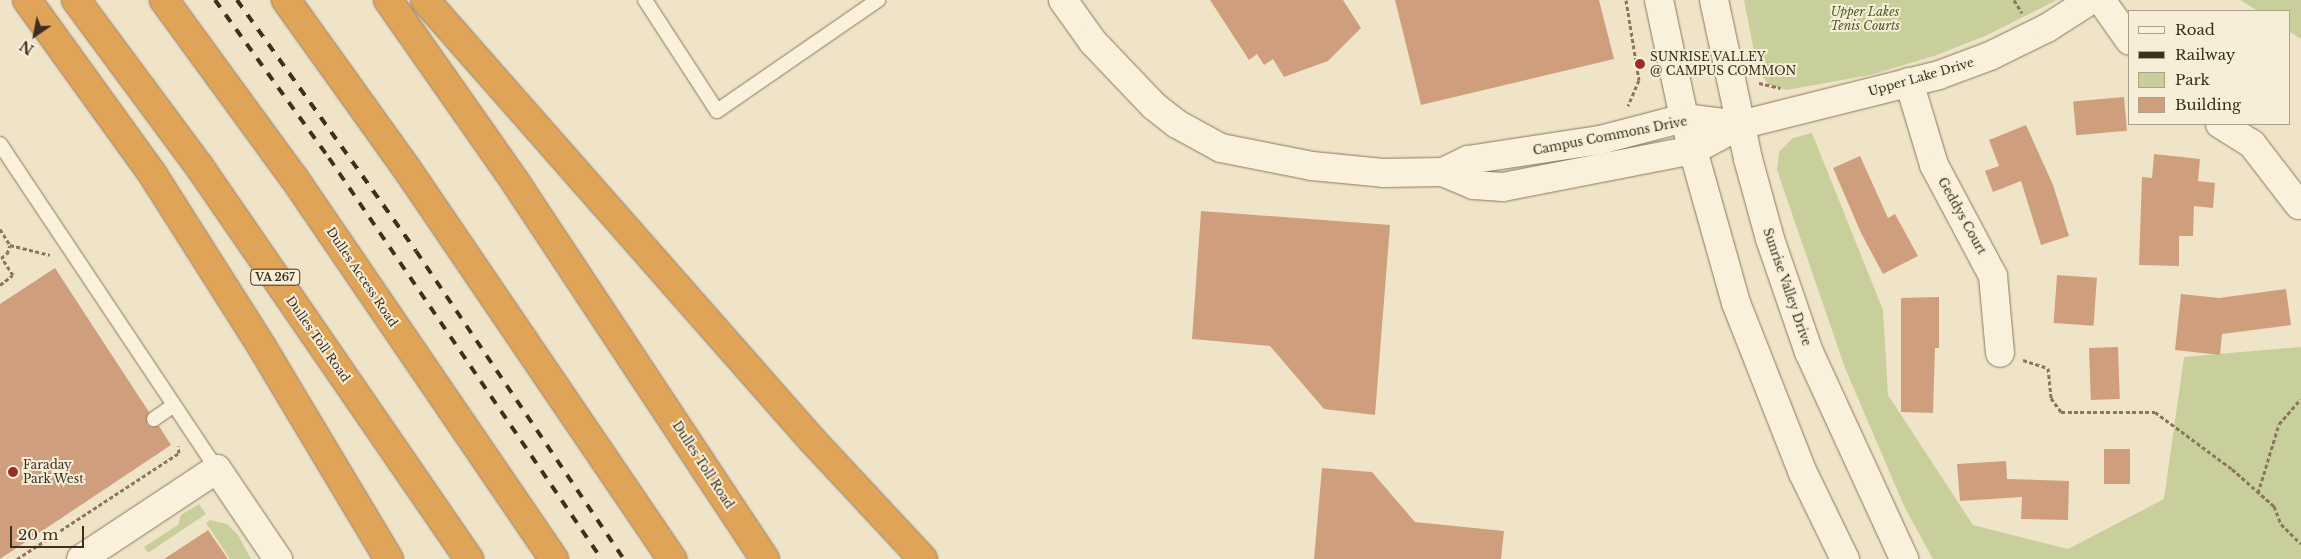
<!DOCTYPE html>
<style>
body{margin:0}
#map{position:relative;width:2301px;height:559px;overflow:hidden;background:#f0e4c8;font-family:"Libre Baskerville",serif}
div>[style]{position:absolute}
.green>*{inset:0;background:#c9cf9b}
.building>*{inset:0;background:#cf9f7d;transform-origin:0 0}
.path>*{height:3px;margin-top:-1.5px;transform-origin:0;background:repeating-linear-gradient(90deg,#8d765c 0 4px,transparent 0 6.5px)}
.roads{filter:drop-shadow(0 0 1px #8d765c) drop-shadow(0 0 1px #8d765c)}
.service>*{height:14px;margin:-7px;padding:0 7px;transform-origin:7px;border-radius:7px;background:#faf1dc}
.minor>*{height:28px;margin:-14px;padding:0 14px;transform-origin:14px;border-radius:14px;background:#faf1dc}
.secondary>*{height:28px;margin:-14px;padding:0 14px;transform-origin:14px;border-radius:14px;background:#faf1dc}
.motorway>*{height:28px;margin:-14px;padding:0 14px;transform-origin:14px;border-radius:14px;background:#e0a458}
.rail>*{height:4px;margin-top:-2px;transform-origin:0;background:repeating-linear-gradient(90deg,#3d2e20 0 9px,transparent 0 18px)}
.dots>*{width:14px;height:14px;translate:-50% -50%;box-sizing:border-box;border:2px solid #f7eed8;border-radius:50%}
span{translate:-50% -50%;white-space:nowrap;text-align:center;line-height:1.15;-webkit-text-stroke:4px #f7eed8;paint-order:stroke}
.shield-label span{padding:1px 4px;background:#f7eed8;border:1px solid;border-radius:4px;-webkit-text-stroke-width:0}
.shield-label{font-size:11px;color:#3d2e20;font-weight:700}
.park-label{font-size:12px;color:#4d5a26;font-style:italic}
.poi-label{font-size:12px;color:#3d2e20}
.left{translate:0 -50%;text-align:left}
.street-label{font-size:12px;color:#3d2e20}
.legend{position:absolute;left:2128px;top:10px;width:162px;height:115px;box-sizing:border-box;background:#f7eed8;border:1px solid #ada18e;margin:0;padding:6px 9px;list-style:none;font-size:15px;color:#3d2e20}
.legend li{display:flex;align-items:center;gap:10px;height:25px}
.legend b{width:25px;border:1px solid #ada18e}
.north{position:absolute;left:10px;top:10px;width:50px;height:50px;-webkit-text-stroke:4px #f7eed8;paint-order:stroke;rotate:213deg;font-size:14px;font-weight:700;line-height:20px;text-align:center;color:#3d2e20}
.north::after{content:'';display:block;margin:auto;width:18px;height:22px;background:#3d2e20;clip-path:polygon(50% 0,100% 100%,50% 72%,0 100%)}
.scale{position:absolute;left:10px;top:526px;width:74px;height:22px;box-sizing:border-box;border:2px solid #3d2e20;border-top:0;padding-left:6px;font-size:15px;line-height:18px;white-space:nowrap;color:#3d2e20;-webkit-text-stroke:4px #f7eed8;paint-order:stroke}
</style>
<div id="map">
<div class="green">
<div style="clip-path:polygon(1744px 0,2057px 0,1985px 36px,1934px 56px,1870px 75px,1787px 90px,1769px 85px,1758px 71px)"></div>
<div style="clip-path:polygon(2240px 0,2301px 0,2301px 39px,2290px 32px,2290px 11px,2258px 11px)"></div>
<div style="clip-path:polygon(1812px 133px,1883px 310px,1888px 395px,1973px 525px,2068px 549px,2164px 499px,2184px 357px,2301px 347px,2301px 559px,1933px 559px,1905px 508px,1845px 368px,1777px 170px,1779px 152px,1793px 138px)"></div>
<div style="clip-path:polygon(199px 504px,206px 514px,148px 553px,144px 547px,178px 525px,181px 515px)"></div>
<div style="clip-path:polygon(210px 520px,227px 524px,238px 535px,251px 559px,230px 559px,206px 523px)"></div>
</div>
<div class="building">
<div style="clip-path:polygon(1210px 0,1343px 0,1361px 28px,1328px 61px,1284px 77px,1273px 59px,1264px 65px,1257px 54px,1249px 60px)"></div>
<div style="clip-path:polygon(1395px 0,1599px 0,1614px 59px,1421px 105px)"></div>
<div style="left:2124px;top:97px;width:34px;height:51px;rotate:85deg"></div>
<div style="clip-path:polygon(2026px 125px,2053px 185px,2069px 236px,2041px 245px,2021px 181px,1993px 192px,1985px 171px,1999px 166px,1989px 140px)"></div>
<div style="clip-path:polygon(2154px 154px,2200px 159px,2198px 181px,2215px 183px,2213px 208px,2194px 206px,2193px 236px,2179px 236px,2179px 266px,2139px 265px,2142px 177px,2152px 178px)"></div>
<div style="clip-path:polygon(1860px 156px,1888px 218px,1895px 214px,1918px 256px,1883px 274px,1861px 233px,1833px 168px)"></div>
<div style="clip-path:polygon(1201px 211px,1390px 225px,1375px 415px,1324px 409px,1270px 346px,1192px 339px)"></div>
<div style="clip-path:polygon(55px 268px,149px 412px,147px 424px,151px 427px,159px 426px,171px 445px,0 559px,0 304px)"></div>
<div style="left:2057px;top:275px;width:40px;height:48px;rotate:4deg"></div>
<div style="clip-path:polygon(2286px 289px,2291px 325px,2222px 334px,2220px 355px,2175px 350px,2181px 294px,2219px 298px)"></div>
<div style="clip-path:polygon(1939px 297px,1939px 348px,1935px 348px,1933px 413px,1901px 412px,1901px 298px)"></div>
<div style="left:2118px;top:347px;width:52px;height:29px;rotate:88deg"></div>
<div style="left:2104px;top:449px;width:26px;height:35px"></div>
<div style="clip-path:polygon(2006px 461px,2007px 479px,2069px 481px,2068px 520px,2021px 519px,2022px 497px,1960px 501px,1957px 464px)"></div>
<div style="clip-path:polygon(1322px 468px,1372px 472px,1415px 522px,1504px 531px,1501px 559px,1314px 559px)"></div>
<div style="clip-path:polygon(208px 530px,228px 559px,164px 559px,190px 542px)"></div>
</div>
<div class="path">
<div style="left:1626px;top:0;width:81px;rotate:80.8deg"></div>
<div style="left:1639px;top:80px;width:28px;rotate:113deg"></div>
<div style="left:2014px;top:0;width:15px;rotate:58deg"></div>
<div style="left:1759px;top:83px;width:22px;rotate:13deg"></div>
<div style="left:0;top:229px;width:19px;rotate:58deg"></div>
<div style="left:10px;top:245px;width:41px;rotate:14deg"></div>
<div style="left:1px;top:258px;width:7px;rotate:-34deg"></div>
<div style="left:7px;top:254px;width:9px;rotate:-72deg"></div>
<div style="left:0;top:285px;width:16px;rotate:-38deg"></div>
<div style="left:13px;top:275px;width:20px;rotate:-123deg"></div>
<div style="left:2023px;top:360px;width:26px;rotate:18deg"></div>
<div style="left:2048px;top:368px;width:30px;rotate:84deg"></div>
<div style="left:2051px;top:398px;width:17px;rotate:54deg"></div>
<div style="left:2061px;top:412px;width:94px"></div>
<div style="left:2155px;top:412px;width:96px;rotate:36.5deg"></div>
<div style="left:2232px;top:469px;width:56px;rotate:41.4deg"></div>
<div style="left:2274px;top:506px;width:19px;rotate:69deg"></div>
<div style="left:2281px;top:524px;width:28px;rotate:45deg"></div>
<div style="left:2258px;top:493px;width:72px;rotate:-73.1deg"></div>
<div style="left:2279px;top:424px;width:33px;rotate:-49deg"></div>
<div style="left:17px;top:559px;width:194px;rotate:-33.2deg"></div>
<div style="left:179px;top:453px;width:7px;rotate:-98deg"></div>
</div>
<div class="roads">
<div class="service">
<div style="left:645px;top:0;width:132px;rotate:57deg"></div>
<div style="left:717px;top:111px;width:196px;rotate:-34.6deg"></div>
<div style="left:0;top:144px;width:391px;rotate:56.3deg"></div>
<div style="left:154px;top:419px;width:24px;rotate:-35deg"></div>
</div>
<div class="minor">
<div style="left:1063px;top:0;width:52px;rotate:54.5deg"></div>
<div style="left:1093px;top:42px;width:88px;rotate:46.4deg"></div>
<div style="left:1154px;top:106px;width:29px;rotate:38deg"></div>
<div style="left:1177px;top:124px;width:50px;rotate:28.6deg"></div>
<div style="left:1221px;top:148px;width:93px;rotate:11.2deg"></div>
<div style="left:1312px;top:166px;width:71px;rotate:5.6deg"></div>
<div style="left:1383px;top:173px;width:60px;rotate:-1deg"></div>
<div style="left:1443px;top:172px;width:34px;rotate:23deg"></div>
<div style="left:1474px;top:185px;width:29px;rotate:4deg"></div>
<div style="left:1503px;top:187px;width:195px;rotate:-11deg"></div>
<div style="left:1694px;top:150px;width:52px;rotate:-28.5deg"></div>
<div style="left:1740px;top:125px;width:205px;rotate:-14.1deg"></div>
<div style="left:1939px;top:75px;width:54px;rotate:-20.4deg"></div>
<div style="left:1990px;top:56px;width:64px;rotate:-26.2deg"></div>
<div style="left:2047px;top:28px;width:52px;rotate:-32.5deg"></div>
<div style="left:2101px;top:0;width:50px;rotate:54.7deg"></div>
<div style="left:1909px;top:82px;width:87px;rotate:73.2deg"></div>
<div style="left:1934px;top:165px;width:126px;rotate:62deg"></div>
<div style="left:1993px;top:276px;width:77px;rotate:84.8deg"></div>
<div style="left:2220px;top:124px;width:38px;rotate:32deg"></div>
<div style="left:2252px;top:144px;width:77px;rotate:52.4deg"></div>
<div style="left:1443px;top:172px;width:28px;rotate:-26deg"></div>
<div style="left:1468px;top:160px;width:134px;rotate:-8.6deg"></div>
<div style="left:1600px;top:140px;width:87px;rotate:-14.7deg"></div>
<div style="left:1684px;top:118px;width:56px;rotate:7.1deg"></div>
<div style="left:81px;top:559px;width:163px;rotate:-33.5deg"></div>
<div style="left:217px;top:469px;width:109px;rotate:55.9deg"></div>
</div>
<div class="secondary">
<div style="left:1659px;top:0;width:121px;rotate:78deg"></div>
<div style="left:1684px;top:118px;width:192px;rotate:74.3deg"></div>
<div style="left:1736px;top:303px;width:183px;rotate:68.5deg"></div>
<div style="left:1803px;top:473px;width:96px;rotate:64deg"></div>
<div style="left:1714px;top:0;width:163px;rotate:77.9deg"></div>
<div style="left:1748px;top:159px;width:83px;rotate:74.6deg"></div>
<div style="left:1770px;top:239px;width:120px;rotate:71deg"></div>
<div style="left:1809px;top:352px;width:228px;rotate:65.3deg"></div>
</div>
<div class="motorway">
<div style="left:27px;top:0;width:216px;rotate:54.2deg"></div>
<div style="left:153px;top:175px;width:204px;rotate:57.6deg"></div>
<div style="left:262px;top:347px;width:247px;rotate:59.1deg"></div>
<div style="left:76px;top:0;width:207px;rotate:53.5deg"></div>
<div style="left:199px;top:166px;width:477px;rotate:55.5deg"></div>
<div style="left:164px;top:0;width:220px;rotate:53.9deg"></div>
<div style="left:294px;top:178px;width:461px;rotate:55.7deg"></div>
<div style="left:286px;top:0;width:208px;rotate:54.4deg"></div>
<div style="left:407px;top:169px;width:472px;rotate:55.8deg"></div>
<div style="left:388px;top:0;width:223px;rotate:55deg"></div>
<div style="left:516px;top:183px;width:451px;rotate:56.5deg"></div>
<div style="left:425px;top:0;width:587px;rotate:48.66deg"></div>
<div style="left:813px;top:441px;width:161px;rotate:47deg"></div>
</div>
</div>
<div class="rail">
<div style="left:215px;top:0;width:195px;rotate:54.2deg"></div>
<div style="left:329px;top:158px;width:485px;rotate:55.8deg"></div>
<div style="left:237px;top:0;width:308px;rotate:54.5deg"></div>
<div style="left:416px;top:251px;width:372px;rotate:56deg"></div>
</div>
<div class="dots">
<div style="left:1640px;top:64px;background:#9e2a2b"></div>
<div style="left:13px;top:472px;background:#9e2a2b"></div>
</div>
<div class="shield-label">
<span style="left:275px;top:277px">VA 267</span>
</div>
<div class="park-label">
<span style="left:1865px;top:19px">Upper Lakes<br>Tenis Courts</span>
</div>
<div class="poi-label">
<span class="left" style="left:1650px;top:64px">SUNRISE VALLEY<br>@ CAMPUS COMMON</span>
<span class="left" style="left:23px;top:472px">Faraday<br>Park West</span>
</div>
<div class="street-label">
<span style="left:1921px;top:77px;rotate:-16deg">Upper Lake Drive</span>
<span style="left:1610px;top:136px;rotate:-11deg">Campus Commons Drive</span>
<span style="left:1962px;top:216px;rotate:61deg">Geddys Court</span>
<span style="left:362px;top:277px;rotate:56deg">Dulles Access Road</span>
<span style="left:1787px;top:287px;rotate:71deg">Sunrise Valley Drive</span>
<span style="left:318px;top:339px;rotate:55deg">Dulles Toll Road</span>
<span style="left:703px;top:465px;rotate:57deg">Dulles Toll Road</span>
</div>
<ul class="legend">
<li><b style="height:6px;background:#faf1dc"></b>Road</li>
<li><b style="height:6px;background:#3d2e20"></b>Railway</li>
<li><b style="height:14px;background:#c9cf9b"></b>Park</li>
<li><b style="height:14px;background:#cf9f7d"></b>Building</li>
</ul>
<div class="north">N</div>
<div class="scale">20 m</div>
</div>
